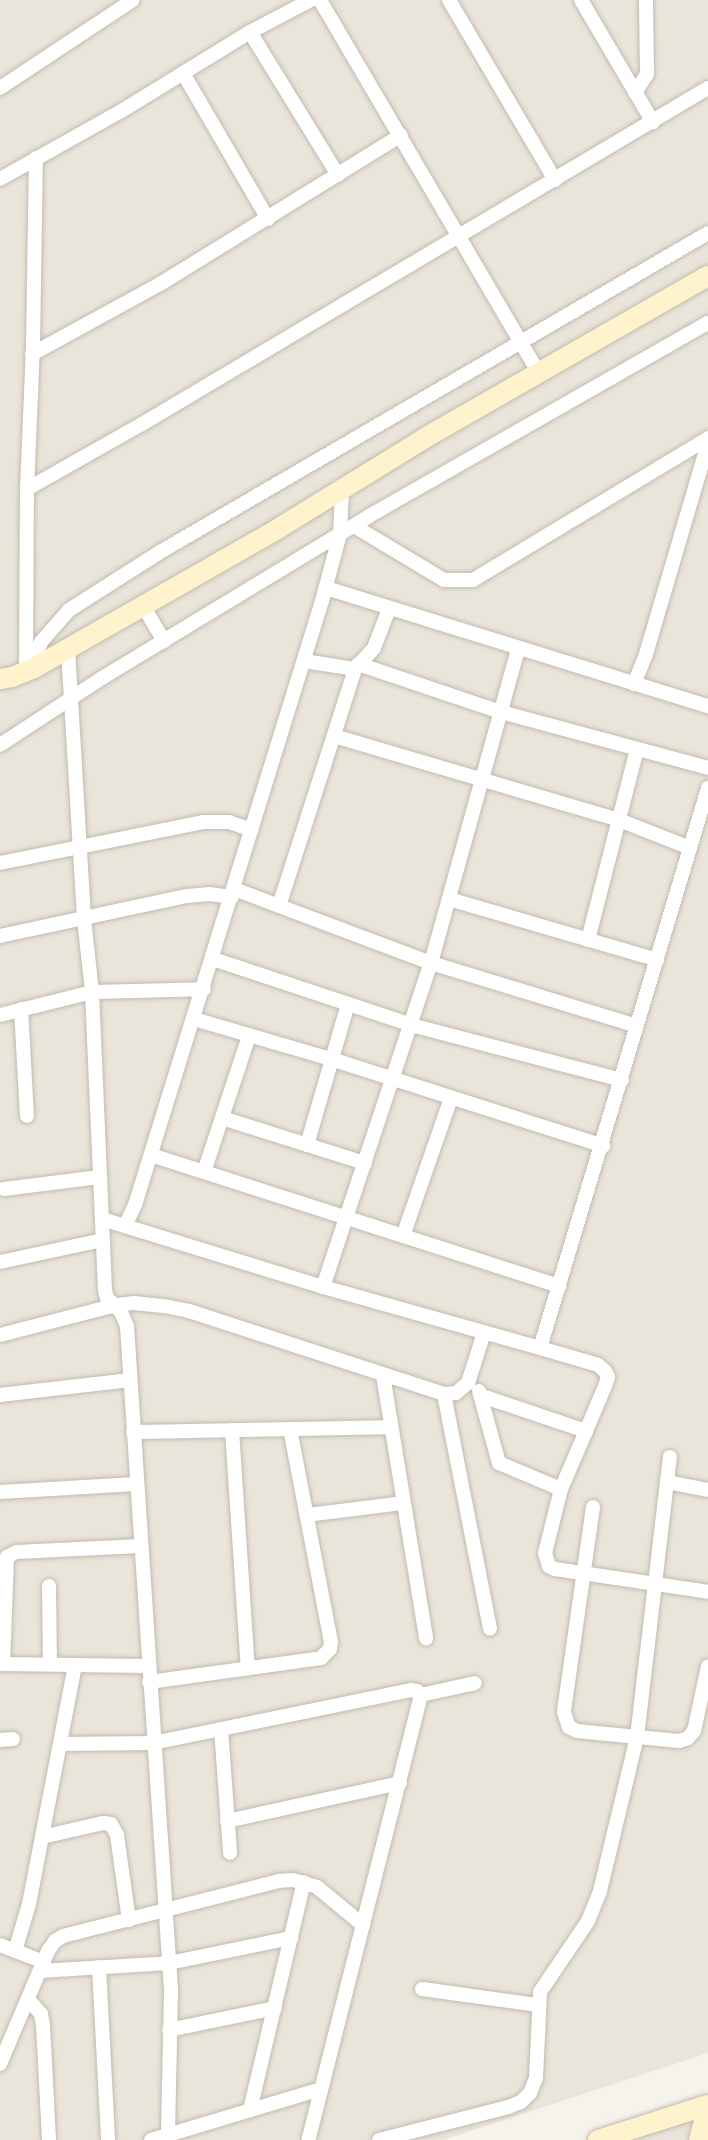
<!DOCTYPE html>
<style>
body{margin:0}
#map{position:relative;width:708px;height:2140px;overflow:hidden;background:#f6f3ec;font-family:Ubuntu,sans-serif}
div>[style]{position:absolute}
.residential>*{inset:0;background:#eae5da}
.roads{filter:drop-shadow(0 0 2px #c2bbae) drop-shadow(0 0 2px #c2bbae)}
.street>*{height:14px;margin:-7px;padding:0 7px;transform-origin:7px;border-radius:7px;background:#fff}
.secondary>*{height:20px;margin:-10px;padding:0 10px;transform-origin:10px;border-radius:10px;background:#fff3cd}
span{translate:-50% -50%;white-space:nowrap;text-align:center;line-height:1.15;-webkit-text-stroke:6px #fff;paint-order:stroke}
</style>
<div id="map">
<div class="residential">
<div style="clip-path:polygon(0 0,708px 0,708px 2053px,443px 2140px,0 2140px)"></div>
<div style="clip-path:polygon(708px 2106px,708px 2140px,612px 2140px)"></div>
</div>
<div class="roads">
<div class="street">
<div style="left:320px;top:0;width:433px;rotate:59.6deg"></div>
<div style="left:449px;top:0;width:209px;rotate:59.5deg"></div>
<div style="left:581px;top:0;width:142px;rotate:59.5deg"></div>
<div style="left:250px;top:32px;width:168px;rotate:58.4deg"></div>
<div style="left:183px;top:73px;width:169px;rotate:59.8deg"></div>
<div style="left:0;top:88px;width:159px;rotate:-33.5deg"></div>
<div style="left:635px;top:93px;width:22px;rotate:-58deg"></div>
<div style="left:647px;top:74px;width:74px;rotate:-90.8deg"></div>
<div style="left:0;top:179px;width:141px;rotate:-29.3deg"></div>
<div style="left:123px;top:110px;width:149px;rotate:-31.6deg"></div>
<div style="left:250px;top:32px;width:69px;rotate:-27.7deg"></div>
<div style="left:32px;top:354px;width:146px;rotate:-28.7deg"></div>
<div style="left:160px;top:284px;width:283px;rotate:-31.7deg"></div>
<div style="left:27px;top:489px;width:132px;rotate:-29.5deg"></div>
<div style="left:142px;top:424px;width:658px;rotate:-30.7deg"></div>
<div style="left:354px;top:526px;width:105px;rotate:31deg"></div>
<div style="left:444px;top:580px;width:29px"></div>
<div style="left:473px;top:580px;width:275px;rotate:-31.1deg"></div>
<div style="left:326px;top:588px;width:400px;rotate:17.2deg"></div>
<div style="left:143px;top:606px;width:41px;rotate:59deg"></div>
<div style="left:68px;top:649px;width:270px;rotate:86.6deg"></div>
<div style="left:84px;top:919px;width:73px;rotate:83.7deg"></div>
<div style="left:92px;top:992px;width:298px;rotate:87.5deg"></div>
<div style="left:105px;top:1290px;width:8px;rotate:76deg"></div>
<div style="left:107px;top:1298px;width:20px;rotate:45deg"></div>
<div style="left:121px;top:1312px;width:15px;rotate:67deg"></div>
<div style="left:127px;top:1326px;width:666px;rotate:86.21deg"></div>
<div style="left:171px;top:1991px;width:149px;rotate:91.2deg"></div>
<div style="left:304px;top:661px;width:52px;rotate:8.9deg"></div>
<div style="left:358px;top:664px;width:151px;rotate:18.6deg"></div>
<div style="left:501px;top:712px;width:214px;rotate:15.1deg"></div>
<div style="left:26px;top:669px;width:180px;rotate:-89.7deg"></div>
<div style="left:27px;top:489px;width:144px;rotate:-87.6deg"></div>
<div style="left:33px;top:345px;width:187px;rotate:-89.1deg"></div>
<div style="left:26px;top:672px;width:34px;rotate:-63deg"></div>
<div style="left:41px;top:642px;width:43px;rotate:-48.8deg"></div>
<div style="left:69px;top:610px;width:108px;rotate:-32.5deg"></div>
<div style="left:160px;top:552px;width:634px;rotate:-30.2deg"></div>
<div style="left:634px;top:684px;width:32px;rotate:-68deg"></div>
<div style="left:646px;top:654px;width:220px;rotate:-73.6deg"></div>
<div style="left:334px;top:736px;width:297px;rotate:16.4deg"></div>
<div style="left:619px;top:820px;width:76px;rotate:21.5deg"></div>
<div style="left:0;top:745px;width:122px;rotate:-33.3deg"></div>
<div style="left:102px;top:678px;width:312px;rotate:-31.2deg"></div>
<div style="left:369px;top:516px;width:390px;rotate:-29.7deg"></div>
<div style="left:0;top:863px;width:207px;rotate:-11.4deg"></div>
<div style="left:203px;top:822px;width:26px"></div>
<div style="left:229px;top:822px;width:24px;rotate:19deg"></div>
<div style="left:234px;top:889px;width:210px;rotate:20.6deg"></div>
<div style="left:431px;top:963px;width:215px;rotate:17deg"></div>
<div style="left:449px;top:899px;width:217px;rotate:16.3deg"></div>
<div style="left:279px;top:906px;width:249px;rotate:-72.2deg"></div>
<div style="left:355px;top:669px;width:28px;rotate:-48deg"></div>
<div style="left:374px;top:648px;width:42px;rotate:-69deg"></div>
<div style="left:0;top:936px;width:191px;rotate:-12.1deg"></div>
<div style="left:187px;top:896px;width:23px;rotate:-5deg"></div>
<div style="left:210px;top:894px;width:22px;rotate:8deg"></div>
<div style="left:588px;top:940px;width:197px;rotate:-75.6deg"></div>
<div style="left:213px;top:959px;width:209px;rotate:18.4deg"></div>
<div style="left:411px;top:1025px;width:218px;rotate:14.6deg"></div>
<div style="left:21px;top:1009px;width:107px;rotate:86.8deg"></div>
<div style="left:0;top:1015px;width:95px;rotate:-14deg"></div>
<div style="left:92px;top:992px;width:112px;rotate:-1.5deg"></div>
<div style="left:194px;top:1019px;width:143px;rotate:16.3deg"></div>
<div style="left:331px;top:1059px;width:286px;rotate:17.7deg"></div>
<div style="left:222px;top:1118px;width:150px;rotate:17.5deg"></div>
<div style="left:307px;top:1145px;width:147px;rotate:-73.8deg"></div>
<div style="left:151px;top:1155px;width:429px;rotate:17.8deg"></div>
<div style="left:204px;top:1172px;width:143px;rotate:-71.7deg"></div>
<div style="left:4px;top:1189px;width:96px;rotate:-7.2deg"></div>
<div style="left:102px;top:1219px;width:231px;rotate:17.1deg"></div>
<div style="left:323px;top:1287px;width:225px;rotate:15.7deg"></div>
<div style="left:540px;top:1348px;width:585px;rotate:-73.3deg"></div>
<div style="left:126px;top:1224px;width:21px;rotate:-65deg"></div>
<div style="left:135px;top:1205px;width:632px;rotate:-72.8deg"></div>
<div style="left:322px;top:601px;width:69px;rotate:-75deg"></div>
<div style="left:340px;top:534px;width:44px;rotate:-87.4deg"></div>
<div style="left:403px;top:1236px;width:146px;rotate:-70.8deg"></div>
<div style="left:0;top:1262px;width:105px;rotate:-12.1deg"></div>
<div style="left:323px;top:1287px;width:342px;rotate:-71.6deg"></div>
<div style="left:431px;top:963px;width:325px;rotate:-74.5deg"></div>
<div style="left:0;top:1335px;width:116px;rotate:-14.5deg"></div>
<div style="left:112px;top:1306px;width:22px;rotate:-8deg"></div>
<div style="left:134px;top:1303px;width:30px;rotate:6deg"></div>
<div style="left:164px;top:1306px;width:25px;rotate:11deg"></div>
<div style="left:189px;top:1311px;width:268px;rotate:18deg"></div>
<div style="left:444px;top:1394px;width:12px;rotate:-5deg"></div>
<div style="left:456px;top:1393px;width:16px;rotate:-40deg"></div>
<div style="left:468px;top:1383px;width:52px;rotate:-72.3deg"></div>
<div style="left:540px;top:1348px;width:60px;rotate:16.3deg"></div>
<div style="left:598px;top:1365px;width:9px;rotate:41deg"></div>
<div style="left:605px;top:1371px;width:7px;rotate:63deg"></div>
<div style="left:608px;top:1377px;width:9px;rotate:108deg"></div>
<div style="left:605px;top:1386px;width:49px;rotate:112.9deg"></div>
<div style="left:383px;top:1375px;width:267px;rotate:80.7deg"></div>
<div style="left:479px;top:1391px;width:75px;rotate:74.5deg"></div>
<div style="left:499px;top:1463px;width:67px;rotate:22.8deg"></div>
<div style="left:444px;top:1394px;width:239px;rotate:78.9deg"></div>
<div style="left:0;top:1395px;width:131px;rotate:-6.6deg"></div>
<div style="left:482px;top:1396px;width:110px;rotate:18.6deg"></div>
<div style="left:586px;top:1431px;width:63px;rotate:113.3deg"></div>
<div style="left:561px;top:1489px;width:66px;rotate:104deg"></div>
<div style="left:545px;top:1553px;width:14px;rotate:73deg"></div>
<div style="left:549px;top:1566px;width:7px;rotate:27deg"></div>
<div style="left:555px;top:1569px;width:155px;rotate:8.5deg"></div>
<div style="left:232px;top:1430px;width:239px;rotate:86.2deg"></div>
<div style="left:133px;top:1432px;width:258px;rotate:-1.1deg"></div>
<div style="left:667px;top:1482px;width:42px;rotate:11deg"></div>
<div style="left:0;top:1492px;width:136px;rotate:-3.4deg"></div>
<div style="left:593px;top:1507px;width:207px;rotate:98.1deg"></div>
<div style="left:564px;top:1712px;width:16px;rotate:72deg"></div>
<div style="left:569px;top:1727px;width:9px;rotate:27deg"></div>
<div style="left:577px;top:1731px;width:102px;rotate:5.6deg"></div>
<div style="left:679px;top:1741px;width:9px;rotate:-18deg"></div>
<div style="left:688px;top:1738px;width:9px;rotate:-49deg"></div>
<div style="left:694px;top:1731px;width:66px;rotate:-77.8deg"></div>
<div style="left:307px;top:1515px;width:97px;rotate:-7.1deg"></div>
<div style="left:140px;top:1546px;width:124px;rotate:177.2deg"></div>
<div style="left:16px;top:1552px;width:10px;rotate:151deg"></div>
<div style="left:7px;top:1557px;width:107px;rotate:92.1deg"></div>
<div style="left:3px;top:1664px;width:144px;rotate:0.8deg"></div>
<div style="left:49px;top:1586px;width:78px;rotate:89.3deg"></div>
<div style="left:149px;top:1682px;width:174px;rotate:-7.9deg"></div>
<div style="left:321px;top:1658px;width:13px;rotate:-45deg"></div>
<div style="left:330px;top:1649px;width:7px;rotate:-82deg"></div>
<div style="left:331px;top:1642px;width:217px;rotate:-100.9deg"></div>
<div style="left:421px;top:1695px;width:55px;rotate:-12.5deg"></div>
<div style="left:221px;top:1729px;width:124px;rotate:85.8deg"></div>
<div style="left:0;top:1740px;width:13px;rotate:-4deg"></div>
<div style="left:60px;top:1744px;width:93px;rotate:-0.6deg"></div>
<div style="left:153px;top:1743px;width:263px;rotate:-11.6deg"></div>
<div style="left:411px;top:1690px;width:6px;rotate:9deg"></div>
<div style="left:417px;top:1691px;width:6px;rotate:45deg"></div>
<div style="left:421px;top:1695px;width:459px;rotate:104.2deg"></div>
<div style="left:227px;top:1821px;width:177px;rotate:-12.4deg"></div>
<div style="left:42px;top:1837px;width:63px;rotate:-12.9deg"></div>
<div style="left:103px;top:1823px;width:8px;rotate:7deg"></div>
<div style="left:111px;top:1824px;width:13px;rotate:61deg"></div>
<div style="left:117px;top:1835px;width:86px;rotate:82deg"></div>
<div style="left:0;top:1945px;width:47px;rotate:21.1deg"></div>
<div style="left:15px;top:1951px;width:49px;rotate:-73.4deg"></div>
<div style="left:29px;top:1904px;width:243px;rotate:-79.1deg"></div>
<div style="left:99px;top:1967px;width:173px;rotate:87deg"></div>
<div style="left:40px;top:1971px;width:129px;rotate:-3.5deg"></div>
<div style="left:169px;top:1963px;width:125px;rotate:-11.6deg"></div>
<div style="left:422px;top:1989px;width:116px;rotate:7.9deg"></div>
<div style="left:28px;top:1999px;width:20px;rotate:49deg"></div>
<div style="left:41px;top:2014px;width:11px;rotate:80deg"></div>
<div style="left:43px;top:2025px;width:115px;rotate:87deg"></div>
<div style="left:169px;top:2030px;width:108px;rotate:-11.7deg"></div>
<div style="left:0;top:2064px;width:123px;rotate:-67deg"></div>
<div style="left:48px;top:1951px;width:12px;rotate:-55deg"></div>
<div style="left:55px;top:1941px;width:9px;rotate:-32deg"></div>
<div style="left:63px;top:1936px;width:222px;rotate:-14.3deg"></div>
<div style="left:278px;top:1881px;width:15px;rotate:-4deg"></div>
<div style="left:293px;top:1880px;width:25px;rotate:16deg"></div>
<div style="left:317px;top:1887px;width:60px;rotate:39.6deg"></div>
<div style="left:250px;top:2110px;width:234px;rotate:-76.7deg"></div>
<div style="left:151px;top:2140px;width:177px;rotate:-16.7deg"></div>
<div style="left:379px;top:2140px;width:133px;rotate:-14.3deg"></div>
<div style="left:508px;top:2107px;width:14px;rotate:-21deg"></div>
<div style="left:521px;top:2102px;width:13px;rotate:-45deg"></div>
<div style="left:530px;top:2093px;width:16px;rotate:-68deg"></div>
<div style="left:536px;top:2078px;width:86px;rotate:-87.3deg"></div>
<div style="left:540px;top:1992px;width:86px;rotate:-55.9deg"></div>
<div style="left:588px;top:1921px;width:32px;rotate:-68deg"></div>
<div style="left:600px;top:1891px;width:158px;rotate:-76.5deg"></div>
<div style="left:637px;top:1737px;width:282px;rotate:-83.3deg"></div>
</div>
<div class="secondary">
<div style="left:0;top:679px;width:12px;rotate:-9deg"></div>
<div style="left:12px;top:677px;width:24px;rotate:-22deg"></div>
<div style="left:34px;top:668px;width:282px;rotate:-29.7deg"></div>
<div style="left:279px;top:528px;width:177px;rotate:-31.6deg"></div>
<div style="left:430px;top:435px;width:320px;rotate:-29.8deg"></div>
<div style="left:598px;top:2140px;width:115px;rotate:-17.7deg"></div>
<div style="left:699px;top:2140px;width:35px;rotate:-75deg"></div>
</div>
</div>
</div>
